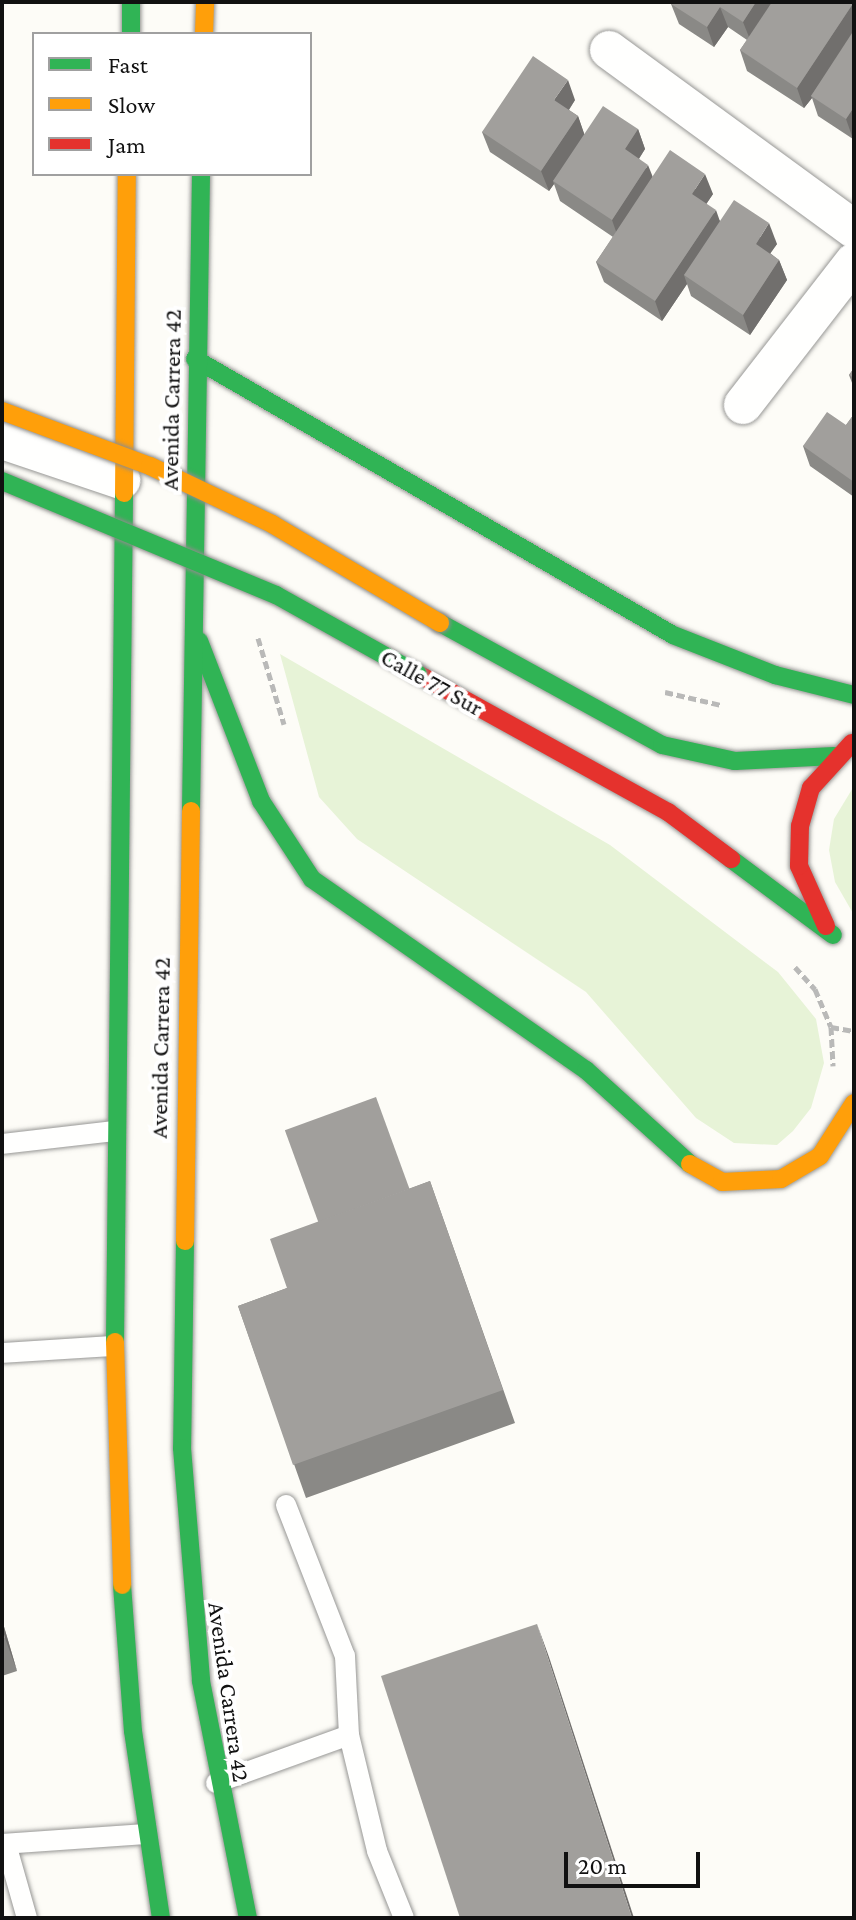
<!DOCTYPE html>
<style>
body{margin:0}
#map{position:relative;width:856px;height:1920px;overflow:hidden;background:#fdfcf7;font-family:"Crimson Pro",serif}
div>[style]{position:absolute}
.green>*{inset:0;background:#e7f3d7}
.path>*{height:5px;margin-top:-2.5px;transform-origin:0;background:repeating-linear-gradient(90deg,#b9b9b8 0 8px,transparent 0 12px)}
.roads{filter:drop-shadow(0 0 2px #979795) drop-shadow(0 0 2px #979795)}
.lane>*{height:20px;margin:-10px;padding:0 10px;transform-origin:10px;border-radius:10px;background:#fffffe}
.street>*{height:38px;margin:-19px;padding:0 19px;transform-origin:19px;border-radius:19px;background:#fffffe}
.fast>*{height:18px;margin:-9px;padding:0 9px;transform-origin:9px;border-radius:9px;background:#30b455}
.slow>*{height:18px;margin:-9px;padding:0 9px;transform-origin:9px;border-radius:9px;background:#ff9f0a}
.jam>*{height:18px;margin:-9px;padding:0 9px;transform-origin:9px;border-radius:9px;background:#e5322d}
.bridges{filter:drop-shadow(0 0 2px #8e8d8b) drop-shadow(0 0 2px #8e8d8b)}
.fast-bridge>*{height:18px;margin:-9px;padding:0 9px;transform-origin:9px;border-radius:9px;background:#30b455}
.slow-bridge>*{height:18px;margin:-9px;padding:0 9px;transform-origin:9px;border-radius:9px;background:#ff9f0a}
.wall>*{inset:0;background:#8a8986}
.shaded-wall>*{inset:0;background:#716f6d}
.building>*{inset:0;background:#a19f9c;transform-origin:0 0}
span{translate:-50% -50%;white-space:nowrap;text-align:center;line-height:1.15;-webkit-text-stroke:8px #fff;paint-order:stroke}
.street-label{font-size:24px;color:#111}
.frame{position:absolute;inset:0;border:4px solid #111;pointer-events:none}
.legend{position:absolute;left:32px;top:32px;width:280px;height:144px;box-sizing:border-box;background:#fff;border:2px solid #a0a0a0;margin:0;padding:10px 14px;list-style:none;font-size:24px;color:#111}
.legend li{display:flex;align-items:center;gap:16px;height:40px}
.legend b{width:40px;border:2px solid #a0a0a0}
.scale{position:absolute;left:564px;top:1852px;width:136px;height:36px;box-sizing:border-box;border:4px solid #111;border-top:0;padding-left:10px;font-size:24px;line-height:28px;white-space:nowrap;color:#111;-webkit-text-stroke:6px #fff;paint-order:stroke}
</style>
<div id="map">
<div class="green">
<div style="clip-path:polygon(280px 654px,610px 845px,778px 972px,816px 1019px,824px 1063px,811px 1108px,793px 1131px,777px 1145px,734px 1143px,696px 1118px,586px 992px,357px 839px,319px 797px)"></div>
<div style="clip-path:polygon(854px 786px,854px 915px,835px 882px,829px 850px,834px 819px)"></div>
</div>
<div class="path">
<div style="left:258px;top:638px;width:90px;rotate:73.2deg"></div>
<div style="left:665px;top:692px;width:57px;rotate:13.1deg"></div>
<div style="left:795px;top:967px;width:30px;rotate:48deg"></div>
<div style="left:815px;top:989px;width:41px;rotate:67.2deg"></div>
<div style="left:831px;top:1027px;width:39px;rotate:87deg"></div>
<div style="left:831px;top:1027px;width:23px;rotate:10deg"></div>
</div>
<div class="roads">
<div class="lane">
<div style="left:2px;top:1144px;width:114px;rotate:-6.6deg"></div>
<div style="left:2px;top:1353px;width:112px;rotate:-3.6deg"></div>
<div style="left:286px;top:1505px;width:162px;rotate:68.7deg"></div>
<div style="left:345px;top:1656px;width:79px;rotate:87.1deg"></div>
<div style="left:349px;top:1735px;width:119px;rotate:76.4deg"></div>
<div style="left:377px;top:1851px;width:72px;rotate:68.1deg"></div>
<div style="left:216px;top:1783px;width:141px;rotate:-19.8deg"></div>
<div style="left:2px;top:1844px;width:144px;rotate:-4deg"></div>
<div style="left:6px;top:1844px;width:77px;rotate:74.2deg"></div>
</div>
<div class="street">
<div style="left:609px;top:50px;width:303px;rotate:36.2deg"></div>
<div style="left:743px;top:405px;width:181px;rotate:-52.2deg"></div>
<div style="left:2px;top:440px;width:126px;rotate:18.6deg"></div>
</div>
<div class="fast">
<div style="left:131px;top:2px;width:32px;rotate:90deg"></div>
<div style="left:195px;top:359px;width:552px;rotate:30deg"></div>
<div style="left:673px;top:635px;width:110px;rotate:21.4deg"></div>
<div style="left:775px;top:675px;width:81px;rotate:14.2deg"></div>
<div style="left:440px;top:623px;width:253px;rotate:28.8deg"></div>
<div style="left:662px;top:745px;width:75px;rotate:12.4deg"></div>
<div style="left:735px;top:761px;width:99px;rotate:-2.9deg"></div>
<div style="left:199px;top:641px;width:172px;rotate:68.8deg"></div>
<div style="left:261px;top:801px;width:93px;rotate:56.8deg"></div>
<div style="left:312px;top:879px;width:334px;rotate:34.9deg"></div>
<div style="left:586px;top:1070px;width:140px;rotate:42.1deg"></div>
<div style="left:191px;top:811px;width:637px;rotate:-89.1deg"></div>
<div style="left:731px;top:859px;width:127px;rotate:36.7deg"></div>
<div style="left:185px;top:1241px;width:207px;rotate:90.8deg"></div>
<div style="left:182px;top:1448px;width:234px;rotate:85.3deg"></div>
<div style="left:201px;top:1681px;width:242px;rotate:78.8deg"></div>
<div style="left:115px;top:1342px;width:849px;rotate:-89.39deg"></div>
<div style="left:122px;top:1585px;width:146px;rotate:85.7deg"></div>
<div style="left:133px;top:1731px;width:189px;rotate:81.5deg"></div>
</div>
<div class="slow">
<div style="left:204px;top:34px;width:32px;rotate:-88deg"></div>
<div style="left:124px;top:493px;width:319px;rotate:-89.5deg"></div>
<div style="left:690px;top:1164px;width:37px;rotate:29deg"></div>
<div style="left:722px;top:1182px;width:59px;rotate:-2.9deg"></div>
<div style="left:781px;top:1179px;width:45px;rotate:-30.5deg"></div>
<div style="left:820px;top:1156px;width:63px;rotate:-57.3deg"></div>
<div style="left:185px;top:1241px;width:430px;rotate:-89.2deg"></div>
<div style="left:115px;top:1342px;width:243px;rotate:88.3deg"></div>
</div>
<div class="jam">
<div style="left:418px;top:674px;width:286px;rotate:28.9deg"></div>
<div style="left:668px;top:812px;width:79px;rotate:36.7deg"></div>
<div style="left:826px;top:926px;width:66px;rotate:-114.2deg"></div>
<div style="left:799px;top:866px;width:40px;rotate:-88.6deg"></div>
<div style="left:800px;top:826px;width:40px;rotate:-74deg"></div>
<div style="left:811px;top:788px;width:61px;rotate:-47.7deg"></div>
</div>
</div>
<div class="bridges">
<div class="fast-bridge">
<div style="left:2px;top:481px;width:297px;rotate:22.6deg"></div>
<div style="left:276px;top:595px;width:162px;rotate:29.1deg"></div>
</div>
<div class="slow-bridge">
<div style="left:2px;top:411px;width:158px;rotate:20.4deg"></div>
<div style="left:150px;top:466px;width:135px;rotate:25.4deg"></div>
<div style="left:272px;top:524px;width:195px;rotate:30.5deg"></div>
</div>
</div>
<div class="wall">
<div style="clip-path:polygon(854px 2px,853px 139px,818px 116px,812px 98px,804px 108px,747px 71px,740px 50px,747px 40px,728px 27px,714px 47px,679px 24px,671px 4px)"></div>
<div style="clip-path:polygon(575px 100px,569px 110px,578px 116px,584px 134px,638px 129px,645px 149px,639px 159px,652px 177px,713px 194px,706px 204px,720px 221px,777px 244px,770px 253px,779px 260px,787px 280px,750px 335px,691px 296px,687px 284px,662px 321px,604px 282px,596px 262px,613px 237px,560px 201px,554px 184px,549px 191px,490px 152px,482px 132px)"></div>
<div style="clip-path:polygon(854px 368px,854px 388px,849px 375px)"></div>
<div style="clip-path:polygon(854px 414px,854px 497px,810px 466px,803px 446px,846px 425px)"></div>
<div style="clip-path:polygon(430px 1181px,515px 1423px,306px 1498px,238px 1306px,287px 1288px,409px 1189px)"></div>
<div style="clip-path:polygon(2px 1620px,17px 1671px,2px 1676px)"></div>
</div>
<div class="shaded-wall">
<div style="clip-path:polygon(756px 2px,777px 2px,751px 42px,743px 22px)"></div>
<div style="clip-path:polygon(854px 2px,854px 34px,811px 96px,812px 98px,804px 108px,797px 88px)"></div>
<div style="clip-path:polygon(720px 7px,728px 27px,714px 47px,707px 27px)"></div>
<div style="clip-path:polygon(568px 80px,575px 100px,562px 120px,554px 100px)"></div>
<div style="clip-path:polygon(854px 107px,854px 138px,853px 139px,846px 119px)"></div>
<div style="clip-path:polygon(578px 116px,585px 136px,553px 181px,554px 184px,549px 191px,541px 171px)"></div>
<div style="clip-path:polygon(638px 129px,645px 149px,632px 169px,625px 149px)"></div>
<div style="clip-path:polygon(648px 165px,656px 185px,619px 240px,612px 220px)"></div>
<div style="clip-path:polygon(705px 174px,713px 194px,699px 215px,692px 194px)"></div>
<div style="clip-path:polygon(716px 210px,723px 230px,684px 275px,687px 284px,662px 321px,655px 301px)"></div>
<div style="clip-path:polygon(769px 223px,777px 244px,763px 264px,756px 244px)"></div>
<div style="clip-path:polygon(779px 260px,787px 280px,750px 335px,743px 315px)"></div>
<div style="clip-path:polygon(2px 1620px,17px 1671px,5px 1638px,2px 1627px)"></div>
<div style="clip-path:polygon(537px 1624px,549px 1657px,634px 1918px,632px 1918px)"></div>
</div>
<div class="building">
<div style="clip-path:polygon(673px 2px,756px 2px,743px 22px,720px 7px,707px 27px,671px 4px)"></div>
<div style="clip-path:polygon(772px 2px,854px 2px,797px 88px,740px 50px)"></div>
<div style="clip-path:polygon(854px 30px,854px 107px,846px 119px,811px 96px)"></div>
<div style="clip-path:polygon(533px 56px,568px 80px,554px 100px,578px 116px,541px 171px,482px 132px)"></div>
<div style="clip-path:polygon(603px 106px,638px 129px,625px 149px,648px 165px,612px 220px,553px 181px)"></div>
<div style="clip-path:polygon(670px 150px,705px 174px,692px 194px,716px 210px,655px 301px,596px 262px)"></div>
<div style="clip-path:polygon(734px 200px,769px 223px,756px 244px,779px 260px,743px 315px,684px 275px)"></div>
<div style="clip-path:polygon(854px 368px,854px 378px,849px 375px)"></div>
<div style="clip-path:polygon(827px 412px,846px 425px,854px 414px,854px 482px,803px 446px)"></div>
<div style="left:376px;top:1097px;width:98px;height:97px;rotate:70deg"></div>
<div style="clip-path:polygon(430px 1181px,503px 1390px,293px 1465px,238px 1306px,287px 1288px,270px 1239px)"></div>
<div style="clip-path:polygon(537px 1624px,632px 1918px,460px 1918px,381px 1676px)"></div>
<div style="clip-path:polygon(2px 1627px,5px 1638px,2px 1639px)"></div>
</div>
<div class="street-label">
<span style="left:171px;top:400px;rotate:-89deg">Avenida Carrera 42</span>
<span style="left:432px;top:682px;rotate:29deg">Calle 77 Sur</span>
<span style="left:160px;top:1048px;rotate:-89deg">Avenida Carrera 42</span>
<span style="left:229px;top:1692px;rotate:82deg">Avenida Carrera 42</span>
</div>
<div class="frame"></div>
<ul class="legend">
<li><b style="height:10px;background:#30b455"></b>Fast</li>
<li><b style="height:10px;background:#ff9f0a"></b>Slow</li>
<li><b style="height:10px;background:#e5322d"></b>Jam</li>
</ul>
<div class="scale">20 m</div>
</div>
